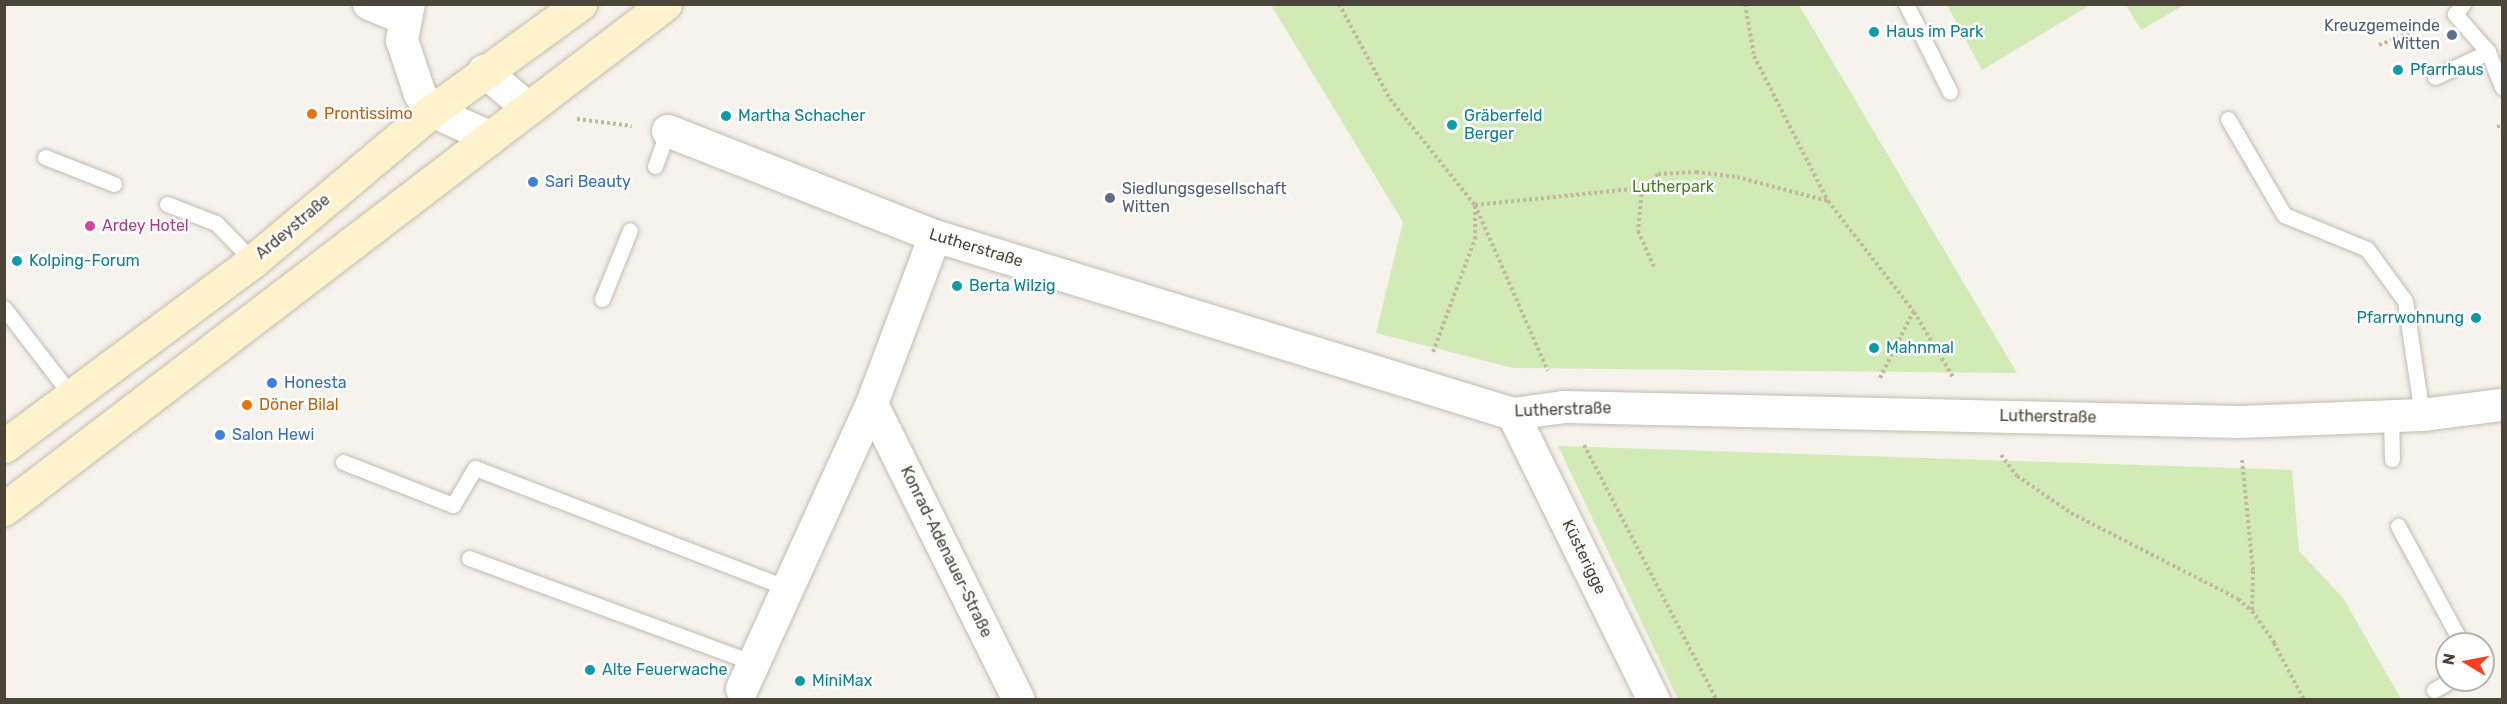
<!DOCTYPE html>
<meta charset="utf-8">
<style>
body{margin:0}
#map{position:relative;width:2507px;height:704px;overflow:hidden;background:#f6f3ec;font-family:Rubik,sans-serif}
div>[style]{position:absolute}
.green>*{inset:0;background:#d2eab5}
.path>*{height:4px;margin-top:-2px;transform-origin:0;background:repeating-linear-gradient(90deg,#c4b79f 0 3px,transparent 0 6px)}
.roads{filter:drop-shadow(0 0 2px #c2bbae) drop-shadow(0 0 2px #c2bbae)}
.lane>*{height:15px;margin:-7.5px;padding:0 7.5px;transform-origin:7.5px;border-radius:7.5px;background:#fff}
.street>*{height:32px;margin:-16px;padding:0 16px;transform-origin:16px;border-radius:16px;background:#fff}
.secondary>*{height:33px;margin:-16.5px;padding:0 16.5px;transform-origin:16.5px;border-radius:16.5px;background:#fff3cd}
.dots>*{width:16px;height:16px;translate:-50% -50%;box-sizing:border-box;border:3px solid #fff;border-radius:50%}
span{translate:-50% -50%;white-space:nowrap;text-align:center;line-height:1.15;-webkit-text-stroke:5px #fff;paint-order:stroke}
.service-label{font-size:16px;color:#4e5e75}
.right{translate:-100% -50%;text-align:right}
.left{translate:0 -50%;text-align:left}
.culture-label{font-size:16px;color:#0d838f}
.food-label{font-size:16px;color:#c56008}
.shop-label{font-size:16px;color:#366cbe}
.park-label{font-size:16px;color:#4a7f2a}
.hotel-label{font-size:16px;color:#b23c85}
.street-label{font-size:16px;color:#4b4439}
.frame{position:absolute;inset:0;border:6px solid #4b4439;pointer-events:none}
.north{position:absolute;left:2435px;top:632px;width:60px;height:60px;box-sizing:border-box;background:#fff;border:2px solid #b7b4b0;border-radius:50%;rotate:280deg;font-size:16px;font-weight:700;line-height:24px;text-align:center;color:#4b4439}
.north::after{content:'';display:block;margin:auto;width:21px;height:27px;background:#fc3f1d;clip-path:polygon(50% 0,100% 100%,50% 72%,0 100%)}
</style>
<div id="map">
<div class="green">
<div style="clip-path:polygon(1271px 5px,1799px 5px,2017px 373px,1513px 368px,1376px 333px,1403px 222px)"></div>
<div style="clip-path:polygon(1947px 5px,2090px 5px,1982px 70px)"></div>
<div style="clip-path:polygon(2126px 5px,2184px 5px,2141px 30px)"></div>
<div style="clip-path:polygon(1558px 446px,2292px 470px,2299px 551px,2343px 598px,2401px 699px,1678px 699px)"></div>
</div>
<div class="path">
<div style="left:1339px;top:4px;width:108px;rotate:61.8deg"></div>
<div style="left:1390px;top:99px;width:136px;rotate:51.3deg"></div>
<div style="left:1475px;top:205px;width:181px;rotate:66.3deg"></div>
<div style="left:1745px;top:4px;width:53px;rotate:80.2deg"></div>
<div style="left:1754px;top:56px;width:163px;rotate:63deg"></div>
<div style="left:1828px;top:201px;width:140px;rotate:52.2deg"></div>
<div style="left:1914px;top:312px;width:76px;rotate:59deg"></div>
<div style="left:2379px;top:45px;width:55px;rotate:-21.4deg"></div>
<div style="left:577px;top:119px;width:55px;rotate:7.3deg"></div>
<div style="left:2497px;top:127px;width:5px;rotate:-22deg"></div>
<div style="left:1642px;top:188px;width:43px;rotate:95.3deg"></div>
<div style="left:1638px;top:231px;width:42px;rotate:65.9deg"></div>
<div style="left:1433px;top:352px;width:121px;rotate:-69.6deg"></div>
<div style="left:1475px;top:239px;width:34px;rotate:-90deg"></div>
<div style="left:1475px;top:205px;width:168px;rotate:-5.8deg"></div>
<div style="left:1642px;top:188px;width:21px;rotate:-41deg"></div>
<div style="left:1658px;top:174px;width:38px;rotate:-3deg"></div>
<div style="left:1696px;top:172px;width:41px;rotate:7deg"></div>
<div style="left:1737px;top:177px;width:94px;rotate:14.8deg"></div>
<div style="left:1880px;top:378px;width:74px;rotate:-63.4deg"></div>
<div style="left:1584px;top:445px;width:288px;rotate:62.5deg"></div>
<div style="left:2001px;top:455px;width:26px;rotate:53deg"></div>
<div style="left:2017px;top:476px;width:65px;rotate:34.4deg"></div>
<div style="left:2071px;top:513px;width:188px;rotate:27.2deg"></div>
<div style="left:2238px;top:599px;width:18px;rotate:41deg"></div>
<div style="left:2252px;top:611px;width:39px;rotate:55deg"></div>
<div style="left:2274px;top:643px;width:64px;rotate:62.2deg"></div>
<div style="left:2242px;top:460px;width:112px;rotate:84.3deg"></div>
<div style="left:2253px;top:571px;width:40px;rotate:91.4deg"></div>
</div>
<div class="roads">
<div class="lane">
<div style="left:1906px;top:4px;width:98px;rotate:63.4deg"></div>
<div style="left:2463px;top:4px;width:13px;rotate:129deg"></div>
<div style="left:2455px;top:14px;width:50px;rotate:49deg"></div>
<div style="left:2488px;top:52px;width:38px;rotate:68deg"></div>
<div style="left:2435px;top:77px;width:59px;rotate:-25.3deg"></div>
<div style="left:2228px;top:119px;width:111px;rotate:59.7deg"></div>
<div style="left:2284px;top:215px;width:90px;rotate:22.3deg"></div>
<div style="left:2367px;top:249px;width:64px;rotate:53.8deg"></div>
<div style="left:2405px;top:301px;width:115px;rotate:81.5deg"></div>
<div style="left:45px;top:157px;width:74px;rotate:21.4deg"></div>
<div style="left:655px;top:166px;width:37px;rotate:-70deg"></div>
<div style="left:167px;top:204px;width:53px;rotate:21.2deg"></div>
<div style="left:216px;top:223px;width:53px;rotate:45.8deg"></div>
<div style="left:602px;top:299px;width:74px;rotate:-67.9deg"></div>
<div style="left:4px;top:308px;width:110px;rotate:52.4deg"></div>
<div style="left:2391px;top:416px;width:43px;rotate:88.7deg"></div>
<div style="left:343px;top:462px;width:118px;rotate:21.4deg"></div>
<div style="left:453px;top:505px;width:43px;rotate:-59.3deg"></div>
<div style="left:475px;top:468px;width:334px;rotate:21deg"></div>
<div style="left:2398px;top:526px;width:134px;rotate:61.5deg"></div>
<div style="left:469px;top:558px;width:304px;rotate:20.2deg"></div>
<div style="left:2434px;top:690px;width:20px;rotate:-30deg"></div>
</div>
<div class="street">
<div style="left:369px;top:4px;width:37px;rotate:22deg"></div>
<div style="left:409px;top:4px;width:37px;rotate:101deg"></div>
<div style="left:402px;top:40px;width:57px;rotate:71.6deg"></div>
<div style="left:420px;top:94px;width:21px;rotate:55deg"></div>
<div style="left:432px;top:111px;width:63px;rotate:24.5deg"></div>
<div style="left:484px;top:71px;width:59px;rotate:40.2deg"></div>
<div style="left:668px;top:131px;width:287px;rotate:21.5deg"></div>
<div style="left:935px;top:236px;width:605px;rotate:17.12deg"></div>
<div style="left:1513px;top:414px;width:51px;rotate:-7.8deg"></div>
<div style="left:1564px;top:407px;width:676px;rotate:1.27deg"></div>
<div style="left:2240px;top:422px;width:182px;rotate:-2.2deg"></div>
<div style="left:2422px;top:415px;width:81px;rotate:-7.1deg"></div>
<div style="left:935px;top:236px;width:179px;rotate:110.6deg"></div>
<div style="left:872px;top:404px;width:330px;rotate:63.6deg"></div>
<div style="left:1513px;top:414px;width:319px;rotate:63.8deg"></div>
<div style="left:742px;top:689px;width:313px;rotate:-65.5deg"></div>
</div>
<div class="secondary">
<div style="left:4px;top:446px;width:310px;rotate:-36.6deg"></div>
<div style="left:253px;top:261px;width:234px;rotate:-40deg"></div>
<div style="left:432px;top:111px;width:183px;rotate:-35.9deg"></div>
<div style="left:4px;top:509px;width:832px;rotate:-37.38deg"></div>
</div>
</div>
<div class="dots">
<div style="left:1874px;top:32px;background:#0f9aa8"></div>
<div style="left:2452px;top:35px;background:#5c6f8a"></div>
<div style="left:2398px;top:70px;background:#0f9aa8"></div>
<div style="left:312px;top:114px;background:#e8710a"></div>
<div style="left:726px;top:116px;background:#0f9aa8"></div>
<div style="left:1452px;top:125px;background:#0f9aa8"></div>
<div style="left:533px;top:182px;background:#3f7fe0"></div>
<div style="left:1110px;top:198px;background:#5c6f8a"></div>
<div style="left:90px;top:226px;background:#d1479c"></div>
<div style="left:17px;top:261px;background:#0f9aa8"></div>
<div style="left:957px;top:286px;background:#0f9aa8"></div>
<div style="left:2476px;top:318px;background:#0f9aa8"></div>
<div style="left:1874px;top:348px;background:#0f9aa8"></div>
<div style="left:272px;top:383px;background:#3f7fe0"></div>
<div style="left:247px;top:405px;background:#e8710a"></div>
<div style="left:220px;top:435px;background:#3f7fe0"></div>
<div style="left:590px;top:670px;background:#0f9aa8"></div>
<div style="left:800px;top:681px;background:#0f9aa8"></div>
</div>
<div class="service-label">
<span class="right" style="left:2440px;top:35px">Kreuzgemeinde<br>Witten</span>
<span class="left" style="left:1122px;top:198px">Siedlungsgesellschaft<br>Witten</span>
</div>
<div class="culture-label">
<span class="left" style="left:1886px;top:32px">Haus im Park</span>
<span class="left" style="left:2410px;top:70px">Pfarrhaus</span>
<span class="left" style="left:738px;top:116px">Martha Schacher</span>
<span class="left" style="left:1464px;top:125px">Gräberfeld<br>Berger</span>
<span class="left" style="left:29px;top:261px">Kolping-Forum</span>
<span class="left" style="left:969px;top:286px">Berta Wilzig</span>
<span class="right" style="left:2464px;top:318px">Pfarrwohnung</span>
<span class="left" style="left:1886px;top:348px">Mahnmal</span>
<span class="left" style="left:602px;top:670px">Alte Feuerwache</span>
<span class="left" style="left:812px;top:681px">MiniMax</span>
</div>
<div class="food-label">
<span class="left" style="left:324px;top:114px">Prontissimo</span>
<span class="left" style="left:259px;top:405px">Döner Bilal</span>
</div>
<div class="shop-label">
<span class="left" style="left:545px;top:182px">Sari Beauty</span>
<span class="left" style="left:284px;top:383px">Honesta</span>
<span class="left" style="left:232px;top:435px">Salon Hewi</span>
</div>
<div class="park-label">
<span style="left:1673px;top:187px">Lutherpark</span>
</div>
<div class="hotel-label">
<span class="left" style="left:102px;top:226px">Ardey Hotel</span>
</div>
<div class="street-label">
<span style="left:293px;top:227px;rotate:-40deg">Ardeystraße</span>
<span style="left:976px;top:248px;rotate:17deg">Lutherstraße</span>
<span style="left:1563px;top:410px;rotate:-2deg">Lutherstraße</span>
<span style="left:2048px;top:417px;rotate:1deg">Lutherstraße</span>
<span style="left:946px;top:552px;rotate:64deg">Konrad-Adenauer-Straße</span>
<span style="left:1584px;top:557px;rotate:64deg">Küsterigge</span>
</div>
<div class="frame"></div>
<div class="north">N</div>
</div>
